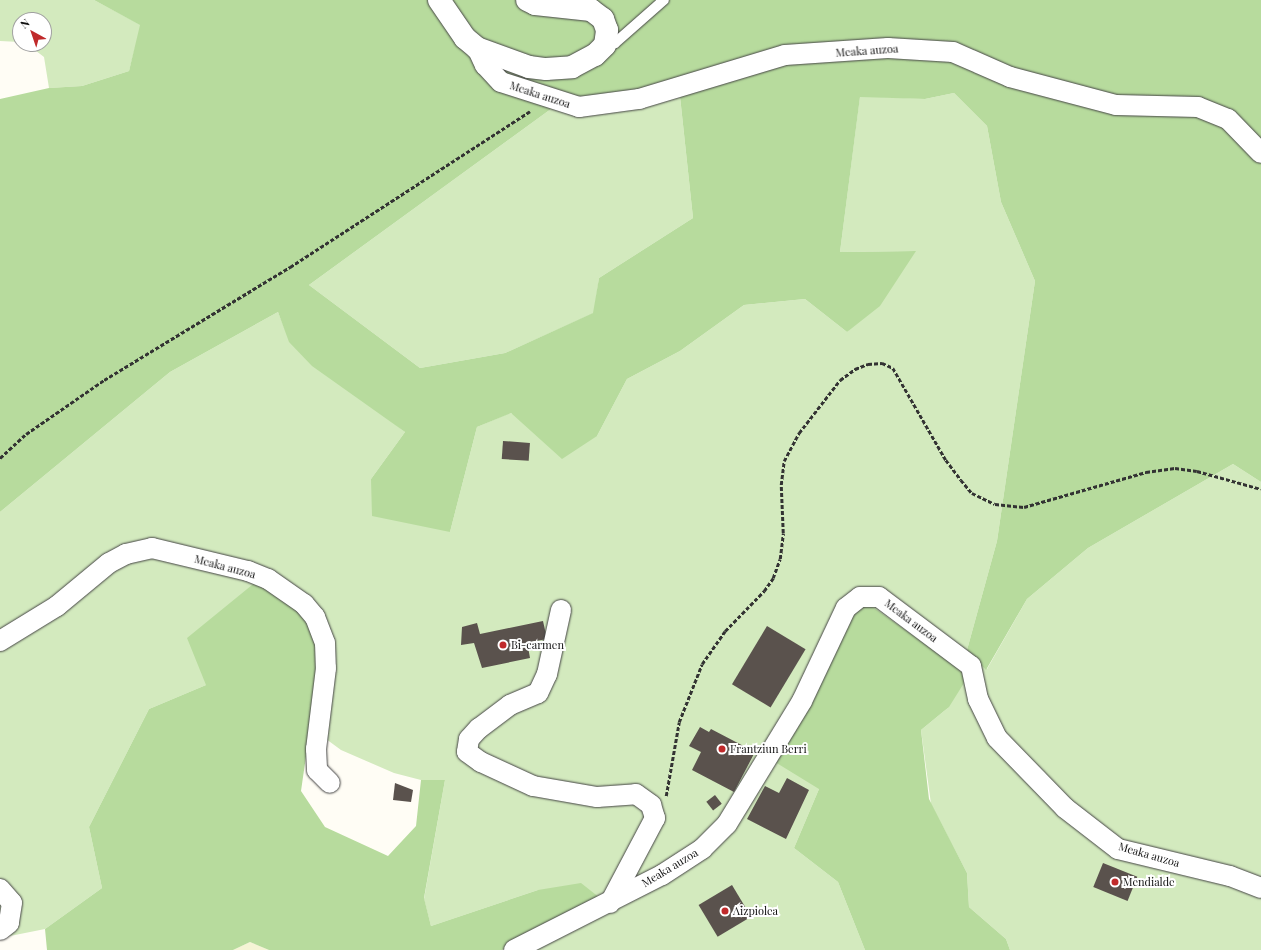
<!DOCTYPE html>
<style>
body{margin:0}
#map{position:relative;width:1261px;height:950px;overflow:hidden;background:#fffdf5;font-family:"Playfair Display",serif}
div>[style]{position:absolute}
.farmland>*{inset:0;background:#f5f4d5}
.green>*{inset:0;background:#d3eabe}
.forest>*{inset:0;background:#b7db9d}
.building>*{inset:0;background:#5a524d;transform-origin:0 0}
.path>*{height:2.5px;margin-top:-1.25px;transform-origin:0;background:repeating-linear-gradient(90deg,#333 0 4px,transparent 0 6px)}
.roads{filter:drop-shadow(0 0 1px #444) drop-shadow(0 0 1px #444)}
.service>*{height:10px;margin:-5px;padding:0 5px;transform-origin:5px;border-radius:5px;background:#fff}
.minor>*{height:20px;margin:-10px;padding:0 10px;transform-origin:10px;border-radius:10px;background:#fff}
.tertiary>*{height:22px;margin:-11px;padding:0 11px;transform-origin:11px;border-radius:11px;background:#fff}
.dots>*{width:11px;height:11px;translate:-50% -50%;box-sizing:border-box;border:2px solid #fff;border-radius:50%}
span{translate:-50% -50%;white-space:nowrap;text-align:center;line-height:1.15;-webkit-text-stroke:4px #fff;paint-order:stroke}
.street-label{font-size:11px;color:#111}
.poi-label{font-size:11px;color:#111}
.left{translate:0 -50%;text-align:left}
.north{position:absolute;left:12px;top:12px;width:40px;height:40px;box-sizing:border-box;background:#fff;border:1px solid #a0a0a0;border-radius:50%;rotate:320deg;font-size:11px;font-weight:700;line-height:16px;text-align:center;color:#111}
.north::after{content:'';display:block;margin:auto;width:14px;height:18px;background:#c02a2b;clip-path:polygon(50% 0,100% 100%,50% 72%,0 100%)}
</style>
<div id="map">
<div class="farmland">
<div style="clip-path:polygon(250px 942px,269px 950px,233px 950px)"></div>
</div>
<div class="green">
<div style="clip-path:polygon(0 0,94px 0,141px 25px,129px 71px,82px 86px,49px 88px,44px 57px,27px 44px,44px 44px,44px 20px,20px 20px,20px 42px,0 41px)"></div>
<div style="clip-path:polygon(679px 87px,693px 218px,599px 278px,594px 313px,505px 353px,420px 368px,309px 285px,566px 98px)"></div>
<div style="clip-path:polygon(954px 93px,987px 126px,1001px 202px,1035px 281px,997px 541px,967px 650px,987px 669px,1027px 599px,1088px 548px,1233px 464px,1261px 482px,1261px 950px,1010px 950px,1006px 939px,969px 907px,967px 873px,931px 804px,921px 730px,949px 707px,819px 789px,794px 848px,838px 882px,865px 950px,521px 950px,538px 890px,431px 926px,424px 899px,445px 780px,421px 780px,394px 773px,341px 750px,322px 736px,206px 685px,149px 709px,89px 827px,102px 888px,45px 929px,0 938px,0 512px,170px 372px,278px 312px,290px 342px,405px 432px,371px 479px,450px 532px,477px 427px,510px 413px,597px 436px,627px 379px,680px 351px,744px 305px,805px 299px,847px 332px,915px 251px,840px 252px,860px 96px,925px 99px)"></div>
</div>
<div class="forest">
<div style="clip-path:polygon(evenodd,94px 0,1261px 0,1261px 482px,1233px 464px,1088px 548px,1027px 599px,986px 670px,967px 650px,997px 541px,1035px 281px,1001px 202px,987px 126px,954px 93px,925px 99px,860px 97px,840px 252px,916px 251px,880px 306px,847px 332px,805px 299px,744px 305px,680px 351px,627px 379px,597px 436px,562px 459px,511px 413px,477px 427px,450px 532px,372px 516px,371px 479px,405px 432px,312px 366px,289px 342px,278px 312px,170px 372px,0 512px,0 99px,49px 88px,82px 86px,129px 71px,140px 25px,94px 0,679px 87px,693px 218px,599px 278px,593px 313px,505px 353px,420px 368px,309px 285px,566px 98px,679px 87px)"></div>
<div style="clip-path:polygon(257px 581px,268px 586px,313px 624px,321px 652px,301px 791px,325px 827px,388px 856px,416px 826px,421px 780px,445px 780px,424px 898px,431px 926px,538px 890px,581px 883px,600px 898px,502px 950px,269px 950px,250px 942px,233px 950px,47px 950px,45px 929px,102px 888px,89px 827px,149px 709px,206px 685px,187px 638px)"></div>
<div style="clip-path:polygon(864px 601px,969px 675px,949px 707px,921px 730px,929px 799px,967px 873px,969px 907px,1006px 939px,1010px 950px,865px 950px,838px 882px,794px 848px,819px 789px,775px 762px,844px 628px)"></div>
</div>
<div class="building">
<div style="left:503px;top:441px;width:27px;height:18px;rotate:4deg"></div>
<div style="clip-path:polygon(543px 621px,547px 639px,531px 642px,532px 646px,528px 647px,530px 658px,482px 668px,474px 643px,461px 645px,462px 627px,477px 623px,480px 634px)"></div>
<div style="left:767px;top:626px;width:45px;height:68px;rotate:31deg"></div>
<div style="clip-path:polygon(700px 727px,709px 732px,711px 729px,755px 752px,734px 792px,692px 770px,701px 752px,689px 746px)"></div>
<div style="clip-path:polygon(787px 778px,809px 790px,786px 839px,747px 819px,765px 786px,779px 793px)"></div>
<div style="clip-path:polygon(395px 783px,413px 790px,411px 802px,393px 800px)"></div>
<div style="left:715px;top:795px;width:11px;height:11px;rotate:52deg"></div>
<div style="left:1103px;top:863px;width:37px;height:26px;rotate:22deg"></div>
<div style="left:732px;top:885px;width:37px;height:39px;rotate:59deg"></div>
</div>
<div class="path">
<div style="left:0;top:458px;width:35px;rotate:-43deg"></div>
<div style="left:26px;top:434px;width:95px;rotate:-34.7deg"></div>
<div style="left:104px;top:380px;width:218px;rotate:-31.3deg"></div>
<div style="left:290px;top:267px;width:286px;rotate:-33deg"></div>
<div style="left:666px;top:796px;width:75px;rotate:-80deg"></div>
<div style="left:679px;top:722px;width:62px;rotate:-68.4deg"></div>
<div style="left:702px;top:664px;width:40px;rotate:-55.1deg"></div>
<div style="left:725px;top:631px;width:56px;rotate:-45.7deg"></div>
<div style="left:764px;top:591px;width:16px;rotate:-55deg"></div>
<div style="left:773px;top:578px;width:20px;rotate:-70deg"></div>
<div style="left:780px;top:559px;width:26px;rotate:-83deg"></div>
<div style="left:783px;top:533px;width:48px;rotate:-92.4deg"></div>
<div style="left:781px;top:485px;width:24px;rotate:-83deg"></div>
<div style="left:784px;top:461px;width:32px;rotate:-62deg"></div>
<div style="left:799px;top:433px;width:67px;rotate:-52.3deg"></div>
<div style="left:840px;top:380px;width:19px;rotate:-36deg"></div>
<div style="left:855px;top:369px;width:14px;rotate:-21deg"></div>
<div style="left:868px;top:364px;width:14px;rotate:-4deg"></div>
<div style="left:882px;top:363px;width:12px;rotate:24deg"></div>
<div style="left:893px;top:368px;width:106px;rotate:60.1deg"></div>
<div style="left:946px;top:460px;width:25px;rotate:53deg"></div>
<div style="left:961px;top:480px;width:17px;rotate:50deg"></div>
<div style="left:972px;top:493px;width:25px;rotate:26deg"></div>
<div style="left:995px;top:504px;width:29px;rotate:6deg"></div>
<div style="left:1024px;top:507px;width:127px;rotate:-16deg"></div>
<div style="left:1146px;top:472px;width:29px;rotate:-8deg"></div>
<div style="left:1175px;top:468px;width:22px;rotate:8deg"></div>
<div style="left:1197px;top:471px;width:66px;rotate:15.7deg"></div>
</div>
<div class="roads">
<div class="service">
<div style="left:605px;top:45px;width:10px;rotate:-11deg"></div>
<div style="left:615px;top:43px;width:65px;rotate:-41.3deg"></div>
</div>
<div class="minor">
<div style="left:477px;top:48px;width:19px;rotate:65deg"></div>
<div style="left:485px;top:65px;width:23px;rotate:47deg"></div>
<div style="left:501px;top:82px;width:82px;rotate:17.8deg"></div>
<div style="left:579px;top:107px;width:61px;rotate:-7.6deg"></div>
<div style="left:639px;top:99px;width:152px;rotate:-16.8deg"></div>
<div style="left:785px;top:55px;width:103px;rotate:-3.9deg"></div>
<div style="left:888px;top:48px;width:65px;rotate:3.5deg"></div>
<div style="left:953px;top:52px;width:62px;rotate:23.7deg"></div>
<div style="left:1010px;top:77px;width:110px;rotate:14.8deg"></div>
<div style="left:1116px;top:105px;width:82px;rotate:1.4deg"></div>
<div style="left:1198px;top:107px;width:32px;rotate:22deg"></div>
<div style="left:1228px;top:119px;width:47px;rotate:45.9deg"></div>
<div style="left:561px;top:610px;width:66px;rotate:102.3deg"></div>
<div style="left:547px;top:674px;width:21px;rotate:115deg"></div>
<div style="left:538px;top:693px;width:30px;rotate:157deg"></div>
<div style="left:510px;top:705px;width:39px;rotate:143deg"></div>
<div style="left:479px;top:728px;width:15px;rotate:132deg"></div>
<div style="left:469px;top:739px;width:13px;rotate:99deg"></div>
<div style="left:467px;top:752px;width:17px;rotate:36deg"></div>
<div style="left:481px;top:762px;width:57px;rotate:24.8deg"></div>
<div style="left:533px;top:786px;width:65px;rotate:9.8deg"></div>
<div style="left:597px;top:797px;width:39px;rotate:-4deg"></div>
<div style="left:636px;top:794px;width:19px;rotate:36deg"></div>
<div style="left:651px;top:805px;width:14px;rotate:73deg"></div>
<div style="left:655px;top:818px;width:96px;rotate:117.9deg"></div>
<div style="left:0;top:641px;width:67px;rotate:-31.6deg"></div>
<div style="left:57px;top:606px;width:67px;rotate:-39.6deg"></div>
<div style="left:109px;top:563px;width:19px;rotate:-28deg"></div>
<div style="left:126px;top:554px;width:27px;rotate:-13deg"></div>
<div style="left:152px;top:548px;width:99px;rotate:13.5deg"></div>
<div style="left:248px;top:571px;width:22px;rotate:22deg"></div>
<div style="left:268px;top:579px;width:44px;rotate:34.8deg"></div>
<div style="left:304px;top:604px;width:17px;rotate:50deg"></div>
<div style="left:315px;top:617px;width:28px;rotate:69deg"></div>
<div style="left:325px;top:643px;width:25px;rotate:88deg"></div>
<div style="left:326px;top:668px;width:82px;rotate:97deg"></div>
<div style="left:316px;top:749px;width:21px;rotate:87deg"></div>
<div style="left:317px;top:770px;width:18px;rotate:45deg"></div>
<div style="left:0;top:889px;width:18px;rotate:49deg"></div>
<div style="left:12px;top:903px;width:20px;rotate:99deg"></div>
<div style="left:9px;top:923px;width:11px;rotate:142deg"></div>
<div style="left:514px;top:950px;width:166px;rotate:-26.9deg"></div>
<div style="left:662px;top:875px;width:48px;rotate:-33deg"></div>
<div style="left:702px;top:849px;width:35px;rotate:-45deg"></div>
<div style="left:727px;top:824px;width:144px;rotate:-58.6deg"></div>
<div style="left:802px;top:701px;width:103px;rotate:-64.7deg"></div>
<div style="left:846px;top:608px;width:18px;rotate:-38deg"></div>
<div style="left:860px;top:597px;width:19px"></div>
<div style="left:879px;top:597px;width:115px;rotate:36.9deg"></div>
<div style="left:971px;top:666px;width:34px;rotate:78deg"></div>
<div style="left:978px;top:699px;width:43px;rotate:64deg"></div>
<div style="left:997px;top:738px;width:98px;rotate:45.8deg"></div>
<div style="left:1065px;top:808px;width:67px;rotate:37.7deg"></div>
<div style="left:1118px;top:849px;width:115px;rotate:13.6deg"></div>
<div style="left:1230px;top:876px;width:33px;rotate:21deg"></div>
</div>
<div class="tertiary">
<div style="left:439px;top:0;width:46px;rotate:55.6deg"></div>
<div style="left:465px;top:38px;width:16px;rotate:40deg"></div>
<div style="left:477px;top:48px;width:55px;rotate:20.1deg"></div>
<div style="left:529px;top:67px;width:17px;rotate:7deg"></div>
<div style="left:546px;top:69px;width:26px;rotate:-4deg"></div>
<div style="left:572px;top:67px;width:26px;rotate:-28deg"></div>
<div style="left:595px;top:55px;width:14px;rotate:-45deg"></div>
<div style="left:605px;top:45px;width:15px;rotate:-82deg"></div>
<div style="left:607px;top:30px;width:12px;rotate:-110deg"></div>
<div style="left:603px;top:19px;width:15px;rotate:-143deg"></div>
<div style="left:591px;top:10px;width:56px;rotate:-173.9deg"></div>
<div style="left:535px;top:4px;width:9px;rotate:-153deg"></div>
</div>
</div>
<div class="dots">
<div style="left:503px;top:645px;background:#c02a2b"></div>
<div style="left:722px;top:749px;background:#c02a2b"></div>
<div style="left:1115px;top:882px;background:#c02a2b"></div>
<div style="left:725px;top:911px;background:#c02a2b"></div>
</div>
<div class="street-label">
<span style="left:867px;top:51px;rotate:-4deg">Meaka auzoa</span>
<span style="left:540px;top:95px;rotate:18deg">Meaka auzoa</span>
<span style="left:225px;top:567px;rotate:15deg">Meaka auzoa</span>
<span style="left:911px;top:621px;rotate:37deg">Meaka auzoa</span>
<span style="left:1149px;top:855px;rotate:16deg">Meaka auzoa</span>
<span style="left:670px;top:868px;rotate:-31deg">Meaka auzoa</span>
</div>
<div class="poi-label">
<span class="left" style="left:511px;top:645px">Bi-carmen</span>
<span class="left" style="left:730px;top:749px">Frantziun Berri</span>
<span class="left" style="left:1123px;top:882px">Mendialde</span>
<span class="left" style="left:733px;top:911px">Aizpiolea</span>
</div>
<div class="north">N</div>
</div>
